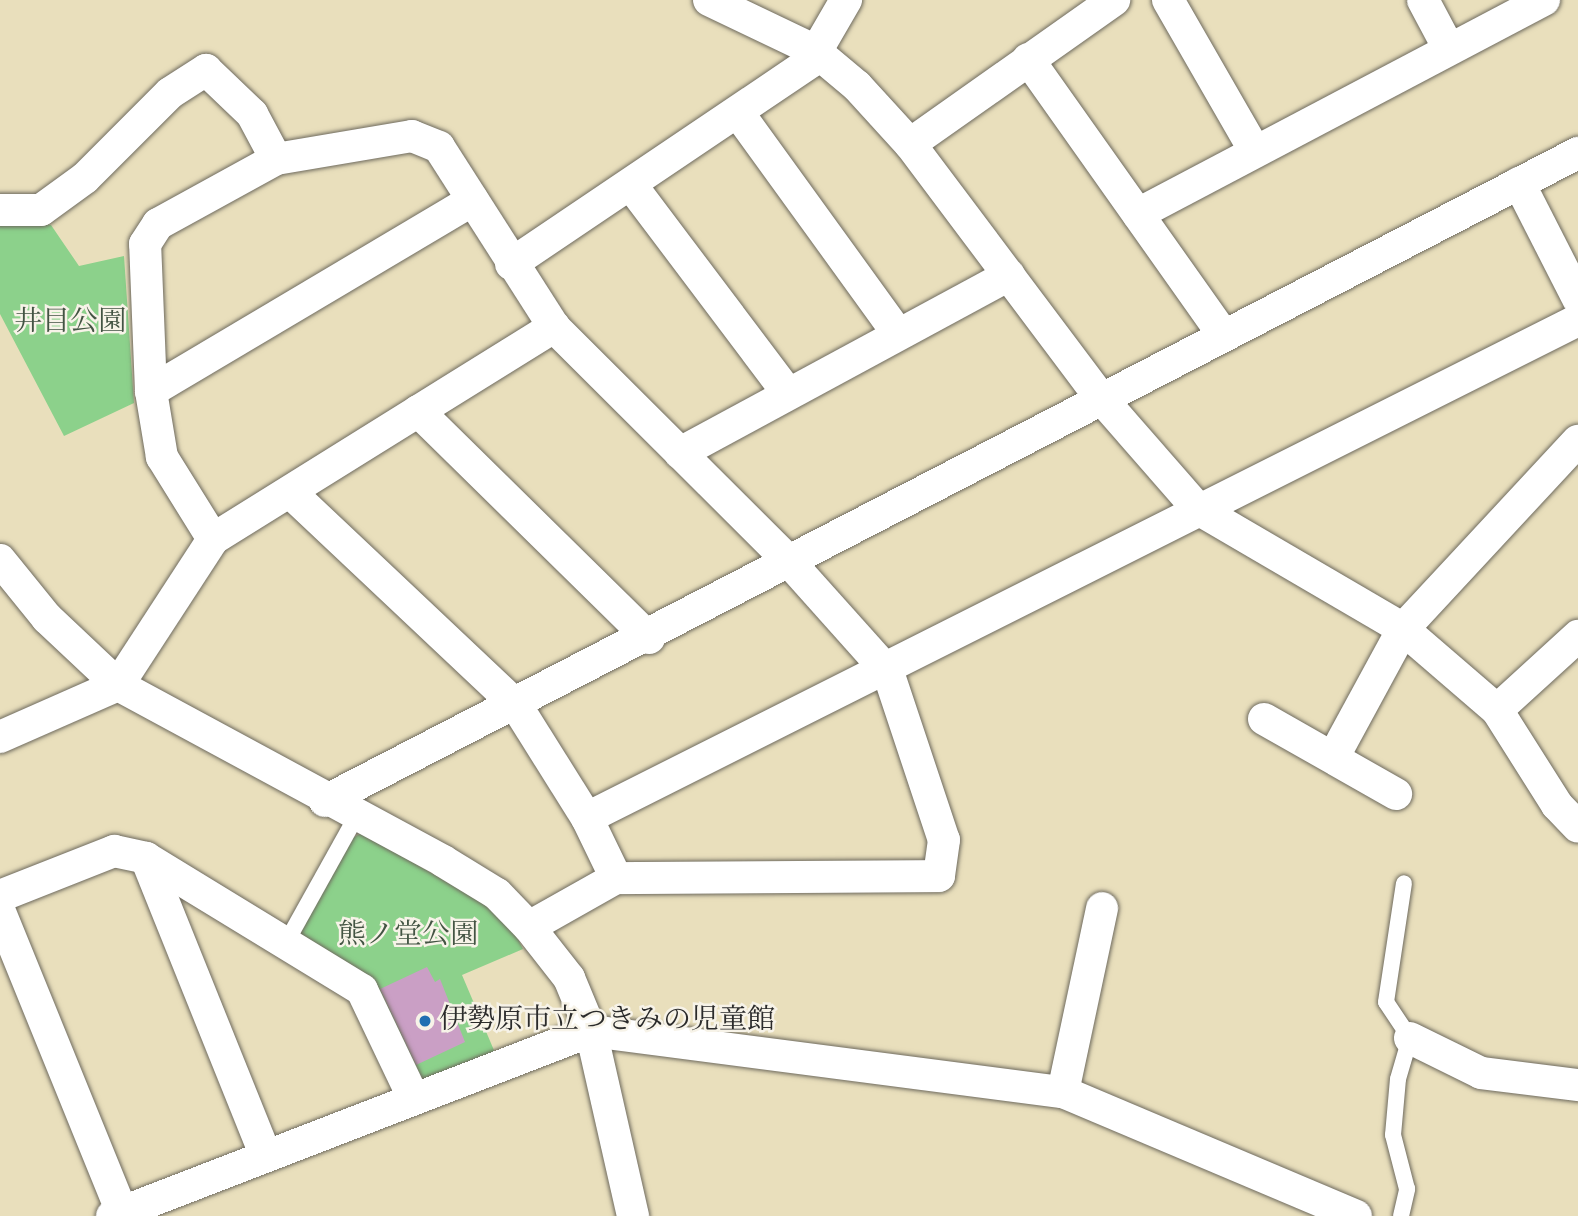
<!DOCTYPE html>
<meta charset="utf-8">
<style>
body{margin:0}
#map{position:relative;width:1578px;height:1216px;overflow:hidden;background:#e9dfbc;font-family:"Sorts Mill Goudy","Noto Serif JP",serif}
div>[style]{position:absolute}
.green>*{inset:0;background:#8cd18b}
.building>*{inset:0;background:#ca9fc5}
.roads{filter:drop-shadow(0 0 2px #6e6a5e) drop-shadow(0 0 2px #6e6a5e)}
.lane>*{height:16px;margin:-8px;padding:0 8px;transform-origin:8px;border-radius:8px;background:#fff}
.street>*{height:32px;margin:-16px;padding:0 16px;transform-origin:16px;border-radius:16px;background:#fff}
.dots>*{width:19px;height:19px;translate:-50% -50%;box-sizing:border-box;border:4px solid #f7f3e8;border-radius:50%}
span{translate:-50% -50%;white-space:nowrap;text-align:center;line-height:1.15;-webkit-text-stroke:5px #f7f3e8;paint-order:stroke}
.park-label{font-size:28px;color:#435443}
.poi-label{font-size:28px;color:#2b2b2b}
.left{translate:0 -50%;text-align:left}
</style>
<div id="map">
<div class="green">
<div style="clip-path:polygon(0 217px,51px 225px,79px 266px,124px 256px,134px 403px,64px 436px,0 314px)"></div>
<div style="clip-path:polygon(362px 833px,497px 911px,518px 939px,523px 949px,462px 975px,496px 1055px,423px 1084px,299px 934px,352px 838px)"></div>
</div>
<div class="building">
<div style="clip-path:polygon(427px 967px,435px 982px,440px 979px,465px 1042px,416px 1065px,380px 989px)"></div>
</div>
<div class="roads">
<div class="lane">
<div style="left:287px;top:941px;width:142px;rotate:-60.9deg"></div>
<div style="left:1401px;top:1216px;width:28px;rotate:-77deg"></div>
<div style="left:1407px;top:1189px;width:56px;rotate:-104.5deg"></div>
<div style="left:1393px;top:1135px;width:56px;rotate:-84.9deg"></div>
<div style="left:1398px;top:1079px;width:43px;rotate:-73.7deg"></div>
<div style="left:1410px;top:1038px;width:43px;rotate:-123.7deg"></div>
<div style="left:1386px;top:1002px;width:120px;rotate:-81.4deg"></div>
</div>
<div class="street">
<div style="left:709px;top:0;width:116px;rotate:25.5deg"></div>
<div style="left:814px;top:50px;width:56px;rotate:39.9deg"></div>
<div style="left:857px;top:86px;width:79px;rotate:47.6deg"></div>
<div style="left:910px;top:144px;width:250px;rotate:-35.2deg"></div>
<div style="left:1168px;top:0;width:174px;rotate:60.1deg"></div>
<div style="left:1423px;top:0;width:55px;rotate:62deg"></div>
<div style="left:1028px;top:59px;width:339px;rotate:54.7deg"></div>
<div style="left:739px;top:114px;width:271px;rotate:54.1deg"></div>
<div style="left:910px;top:144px;width:318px;rotate:53.1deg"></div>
<div style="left:1101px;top:398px;width:147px;rotate:48.9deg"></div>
<div style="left:1198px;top:509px;width:238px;rotate:30.3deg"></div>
<div style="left:1403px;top:629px;width:124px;rotate:40.8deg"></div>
<div style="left:1497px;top:710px;width:112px;rotate:57.7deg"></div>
<div style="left:1557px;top:805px;width:30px;rotate:46deg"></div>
<div style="left:1519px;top:183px;width:130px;rotate:63deg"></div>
<div style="left:631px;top:185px;width:259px;rotate:53deg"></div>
<div style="left:0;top:210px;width:41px"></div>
<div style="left:41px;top:210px;width:54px;rotate:-36deg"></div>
<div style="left:85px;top:178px;width:120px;rotate:-45deg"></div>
<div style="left:170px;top:93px;width:43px;rotate:-32.6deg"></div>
<div style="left:206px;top:70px;width:64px;rotate:43.7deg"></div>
<div style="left:252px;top:114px;width:51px;rotate:61.9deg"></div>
<div style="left:1138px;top:214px;width:459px;rotate:-27.8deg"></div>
<div style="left:511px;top:264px;width:361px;rotate:-34deg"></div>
<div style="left:810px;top:62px;width:72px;rotate:-59.9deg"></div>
<div style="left:151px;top:391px;width:374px;rotate:-30.7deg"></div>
<div style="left:418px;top:411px;width:324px;rotate:44.5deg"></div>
<div style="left:680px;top:453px;width:374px;rotate:-28.4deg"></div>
<div style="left:290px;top:492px;width:311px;rotate:43.3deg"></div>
<div style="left:516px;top:705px;width:133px;rotate:57.9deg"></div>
<div style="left:587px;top:818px;width:1109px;rotate:-26.68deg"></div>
<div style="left:213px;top:539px;width:97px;rotate:-121.9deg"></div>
<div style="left:162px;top:457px;width:67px;rotate:-99.5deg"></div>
<div style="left:151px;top:391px;width:147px;rotate:-92.3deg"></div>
<div style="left:145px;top:244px;width:24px;rotate:-57deg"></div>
<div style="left:158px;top:224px;width:135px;rotate:-28.8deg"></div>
<div style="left:276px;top:159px;width:138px;rotate:-9.6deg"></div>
<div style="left:412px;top:136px;width:29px;rotate:22deg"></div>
<div style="left:439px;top:147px;width:214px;rotate:57.4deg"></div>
<div style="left:0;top:560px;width:75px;rotate:51deg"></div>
<div style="left:47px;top:618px;width:98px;rotate:43.3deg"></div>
<div style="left:118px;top:685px;width:370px;rotate:28.4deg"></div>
<div style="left:443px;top:861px;width:63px;rotate:31.4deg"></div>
<div style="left:497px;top:894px;width:46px;rotate:45.9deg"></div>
<div style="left:529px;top:927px;width:65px;rotate:51.9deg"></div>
<div style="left:569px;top:978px;width:57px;rotate:67.5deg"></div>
<div style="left:591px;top:1031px;width:190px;rotate:77.2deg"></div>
<div style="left:1497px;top:710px;width:110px;rotate:-42.4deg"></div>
<div style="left:1264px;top:719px;width:152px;rotate:29.6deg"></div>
<div style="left:0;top:737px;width:129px;rotate:-23.8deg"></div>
<div style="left:118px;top:685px;width:174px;rotate:-56.9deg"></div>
<div style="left:213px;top:539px;width:402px;rotate:-31.9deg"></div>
<div style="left:554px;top:327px;width:329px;rotate:44.9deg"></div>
<div style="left:787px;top:559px;width:152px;rotate:48.2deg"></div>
<div style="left:888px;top:672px;width:177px;rotate:71.6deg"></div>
<div style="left:944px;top:840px;width:36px;rotate:98deg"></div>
<div style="left:939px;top:876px;width:323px;rotate:179.6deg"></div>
<div style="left:616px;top:878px;width:67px;rotate:-115.8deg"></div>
<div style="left:1334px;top:756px;width:145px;rotate:-61.5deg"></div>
<div style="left:1403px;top:629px;width:257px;rotate:-47.1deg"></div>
<div style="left:325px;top:801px;width:1411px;rotate:-27.35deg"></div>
<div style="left:146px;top:858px;width:253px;rotate:31.4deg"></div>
<div style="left:362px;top:990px;width:119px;rotate:64.5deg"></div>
<div style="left:0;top:896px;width:123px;rotate:-21.5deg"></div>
<div style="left:114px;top:851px;width:33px;rotate:12deg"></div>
<div style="left:146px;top:858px;width:319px;rotate:68.1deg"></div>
<div style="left:0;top:912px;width:324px;rotate:67.9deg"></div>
<div style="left:529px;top:927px;width:100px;rotate:-29.4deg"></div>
<div style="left:1410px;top:1038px;width:79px;rotate:26.2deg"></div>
<div style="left:1481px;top:1073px;width:98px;rotate:7.1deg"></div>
<div style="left:1063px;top:1092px;width:188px;rotate:-78deg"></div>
<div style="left:112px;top:1216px;width:513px;rotate:-21.12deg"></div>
<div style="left:591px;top:1031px;width:476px;rotate:7.4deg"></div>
<div style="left:1063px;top:1092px;width:318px;rotate:22.9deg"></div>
</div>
</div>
<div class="dots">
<div style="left:425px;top:1021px;background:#1f6fb2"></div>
</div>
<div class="park-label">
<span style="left:70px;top:323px">井目公園</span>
<span style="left:408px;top:936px">熊ノ堂公園</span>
</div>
<div class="poi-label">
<span class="left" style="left:439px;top:1021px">伊勢原市立つきみの児童館</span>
</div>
</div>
